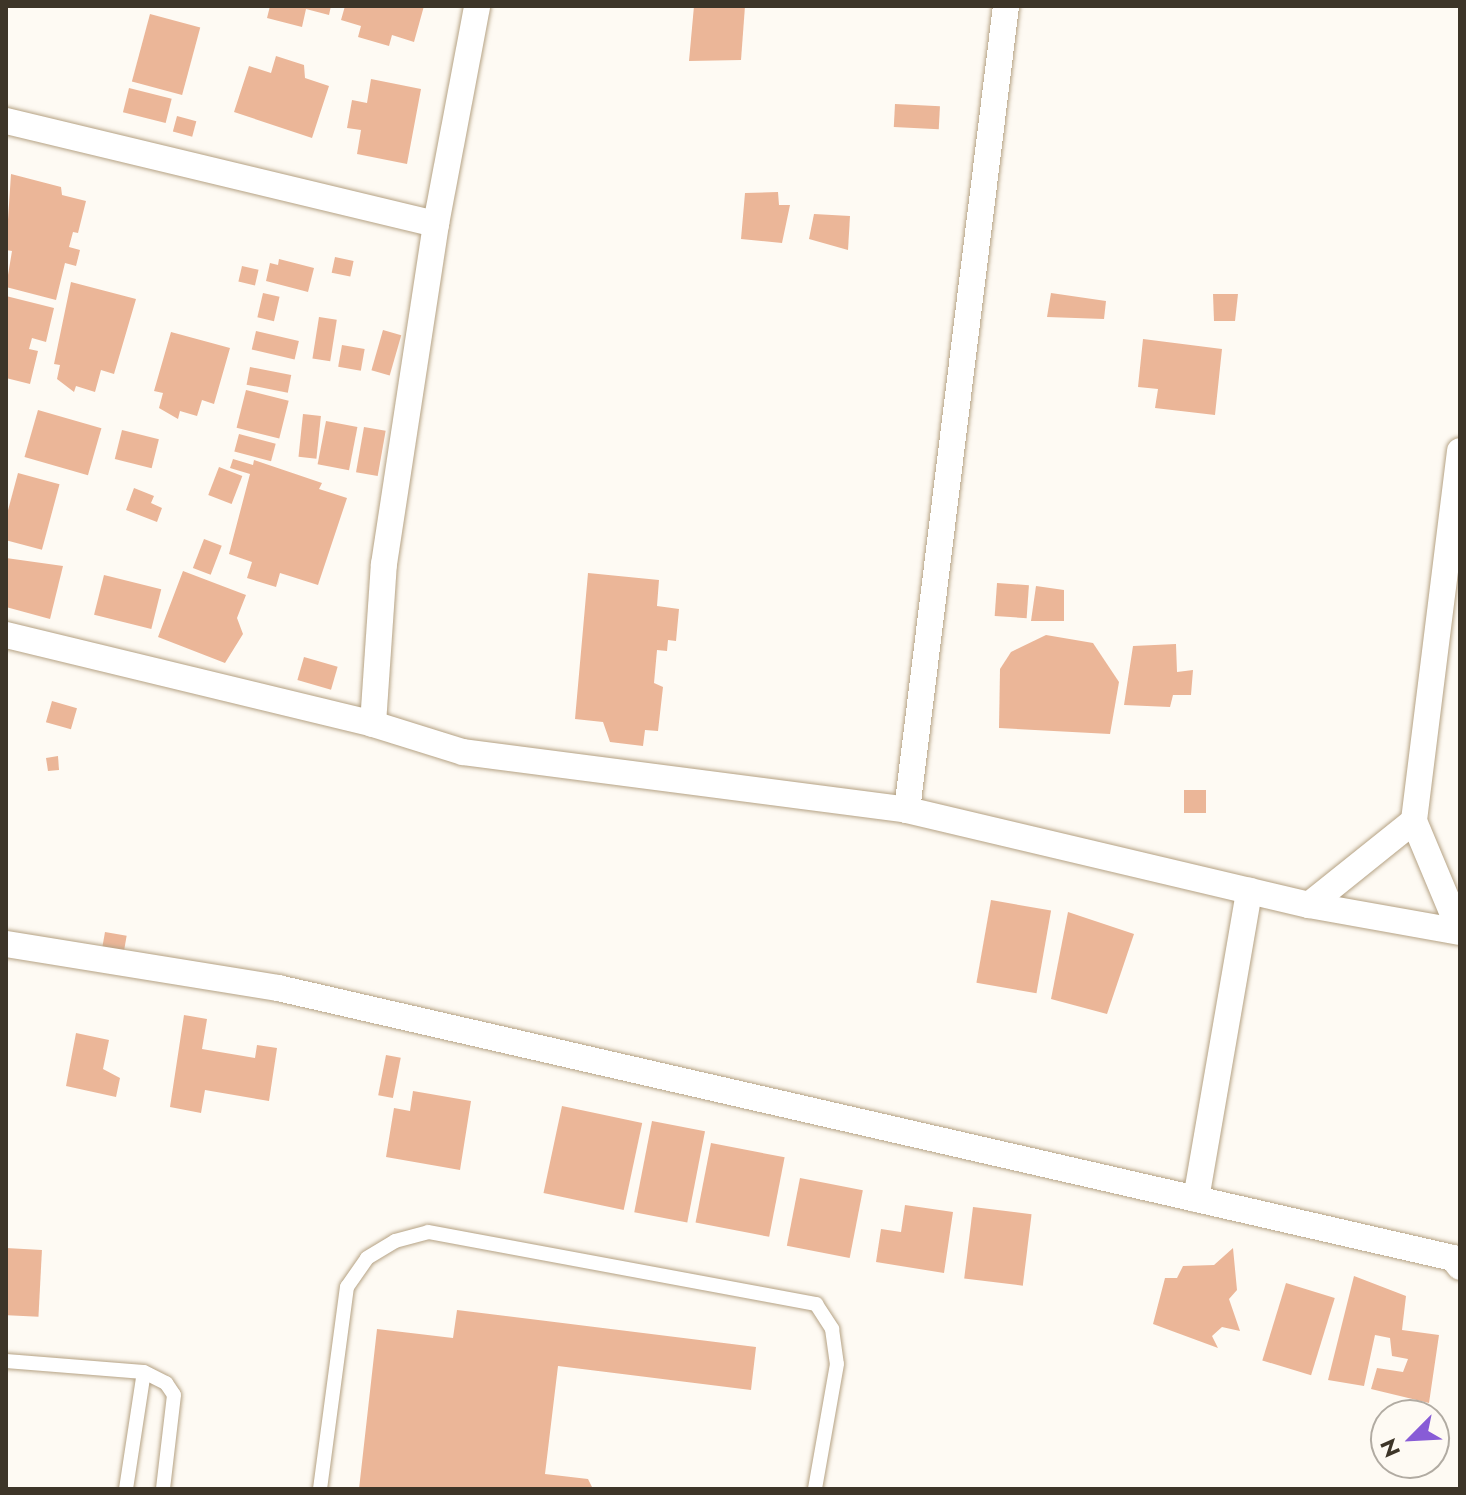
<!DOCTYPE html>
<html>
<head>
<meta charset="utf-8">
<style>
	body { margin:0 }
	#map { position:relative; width:1466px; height:1495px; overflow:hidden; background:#fefaf3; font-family:Jost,sans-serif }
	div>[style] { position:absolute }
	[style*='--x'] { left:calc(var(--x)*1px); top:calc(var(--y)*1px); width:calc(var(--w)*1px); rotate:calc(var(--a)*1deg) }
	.building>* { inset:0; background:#ebb698; transform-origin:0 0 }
	.roads { filter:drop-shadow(0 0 2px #b5a284) drop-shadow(0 0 2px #b5a284) }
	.lane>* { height:14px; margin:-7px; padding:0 7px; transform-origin:7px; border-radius:7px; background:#fff }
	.street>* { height:26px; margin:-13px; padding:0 13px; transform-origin:13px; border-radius:13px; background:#fff }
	span { translate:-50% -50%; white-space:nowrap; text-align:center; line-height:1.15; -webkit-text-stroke:7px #fefaf3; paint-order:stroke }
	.frame { position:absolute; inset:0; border:8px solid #3d3528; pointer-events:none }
	.north { position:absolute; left:1370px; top:1399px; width:80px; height:80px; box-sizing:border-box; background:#fefaf3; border:2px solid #b1aba2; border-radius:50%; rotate:246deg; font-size:22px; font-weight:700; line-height:32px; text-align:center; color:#3d3528 }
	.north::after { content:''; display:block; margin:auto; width:28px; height:36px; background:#885cd6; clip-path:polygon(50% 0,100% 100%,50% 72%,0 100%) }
</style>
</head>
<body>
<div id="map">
	<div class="building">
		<i style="clip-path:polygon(270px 6px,331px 6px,329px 15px,306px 9px,302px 27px,267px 18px)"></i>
		<i style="clip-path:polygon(345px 6px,424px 6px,414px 42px,392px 35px,389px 46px,358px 37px,361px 26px,341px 20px)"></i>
		<i style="clip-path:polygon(694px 6px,745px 6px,741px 60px,689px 61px)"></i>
		<i style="left:150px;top:14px;width:52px;height:70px;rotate:15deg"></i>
		<i style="clip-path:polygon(276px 56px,304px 65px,305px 78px,329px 86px,312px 138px,234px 112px,249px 66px,271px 73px)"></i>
		<i style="clip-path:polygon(371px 79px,421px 89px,407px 164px,357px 154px,361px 130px,347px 128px,352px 100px,367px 103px)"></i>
		<i style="left:129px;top:88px;width:44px;height:25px;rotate:14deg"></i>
		<i style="left:895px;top:104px;width:45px;height:23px;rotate:3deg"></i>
		<i style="left:177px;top:116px;width:20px;height:16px;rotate:15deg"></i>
		<i style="clip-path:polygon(11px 174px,61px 187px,62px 195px,86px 201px,78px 233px,73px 232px,69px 247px,80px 250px,76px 266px,65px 263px,56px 300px,6px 287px,12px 251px,6px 250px)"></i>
		<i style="clip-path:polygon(778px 192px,779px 205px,790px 205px,782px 243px,741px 239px,745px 193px)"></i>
		<i style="clip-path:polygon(814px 214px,850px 216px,848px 250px,809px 239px)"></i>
		<i style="left:335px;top:257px;width:19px;height:16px;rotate:12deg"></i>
		<i style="clip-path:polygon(279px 259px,314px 268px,308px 292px,266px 281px,270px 263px,278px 265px)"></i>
		<i style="left:242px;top:266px;width:17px;height:16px;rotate:13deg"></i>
		<i style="clip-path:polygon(71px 282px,136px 299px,114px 374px,101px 370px,95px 392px,76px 386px,74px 392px,57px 379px,60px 365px,54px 364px)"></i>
		<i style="left:263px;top:293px;width:17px;height:25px;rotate:13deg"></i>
		<i style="clip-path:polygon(1051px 293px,1106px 301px,1104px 319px,1047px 317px)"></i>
		<i style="clip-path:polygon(1213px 294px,1238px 294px,1235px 321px,1214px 321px)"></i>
		<i style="clip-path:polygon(6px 296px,54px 308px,46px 342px,32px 338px,29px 349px,38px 351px,30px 384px,6px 378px)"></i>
		<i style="left:319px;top:317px;width:18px;height:42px;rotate:9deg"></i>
		<i style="left:383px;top:330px;width:19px;height:42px;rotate:16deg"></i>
		<i style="left:256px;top:331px;width:44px;height:19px;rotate:13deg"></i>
		<i style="clip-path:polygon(171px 332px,230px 348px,214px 404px,202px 400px,197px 416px,180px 411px,178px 419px,159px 408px,163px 393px,154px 391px)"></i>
		<i style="clip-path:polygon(1143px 339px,1222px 349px,1215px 415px,1155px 408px,1158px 389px,1138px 387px)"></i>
		<i style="left:342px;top:345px;width:23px;height:22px;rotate:10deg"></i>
		<i style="left:250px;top:367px;width:42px;height:18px;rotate:11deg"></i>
		<i style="left:246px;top:390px;width:44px;height:39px;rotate:14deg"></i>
		<i style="left:38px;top:410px;width:66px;height:49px;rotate:16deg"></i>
		<i style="left:303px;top:414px;width:18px;height:43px;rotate:6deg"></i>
		<i style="left:326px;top:421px;width:32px;height:44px;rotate:11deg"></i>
		<i style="left:364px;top:427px;width:22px;height:46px;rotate:10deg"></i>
		<i style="left:122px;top:430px;width:38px;height:30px;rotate:14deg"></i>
		<i style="left:239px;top:434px;width:38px;height:18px;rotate:15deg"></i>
		<i style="clip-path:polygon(233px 459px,253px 465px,254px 460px,322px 483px,319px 489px,347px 498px,318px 585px,280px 573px,276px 587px,247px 578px,252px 562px,229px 554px,250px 474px,230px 468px)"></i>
		<i style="left:219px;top:467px;width:25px;height:30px;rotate:21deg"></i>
		<i style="left:18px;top:473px;width:43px;height:68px;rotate:15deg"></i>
		<i style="clip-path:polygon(134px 488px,154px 496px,151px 503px,162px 508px,157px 522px,126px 510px)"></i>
		<i style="left:204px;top:539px;width:19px;height:31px;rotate:21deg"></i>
		<i style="clip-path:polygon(6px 558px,63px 566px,50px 619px,6px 607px)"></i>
		<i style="clip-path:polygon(183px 571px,246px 595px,237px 618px,243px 634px,225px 663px,158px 637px)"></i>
		<i style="clip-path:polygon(588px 573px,659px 580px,657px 606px,679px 609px,676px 641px,668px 640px,667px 651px,657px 650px,654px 683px,663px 687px,658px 731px,645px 730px,643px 746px,610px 742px,603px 722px,575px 719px)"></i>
		<i style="left:104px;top:575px;width:59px;height:41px;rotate:14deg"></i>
		<i style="left:997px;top:583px;width:32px;height:33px;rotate:4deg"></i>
		<i style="clip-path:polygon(1036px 586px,1064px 590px,1064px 621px,1031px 621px)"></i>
		<i style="clip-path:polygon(1046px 635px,1093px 643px,1119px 682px,1110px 734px,999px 728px,1000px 669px,1011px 652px)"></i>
		<i style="clip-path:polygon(1176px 644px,1177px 672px,1193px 670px,1191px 695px,1173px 695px,1170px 707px,1124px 705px,1133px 646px)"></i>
		<i style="left:304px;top:657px;width:35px;height:24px;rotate:16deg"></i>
		<i style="left:52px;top:701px;width:26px;height:22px;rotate:16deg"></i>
		<i style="clip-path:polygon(58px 756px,59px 770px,48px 771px,46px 758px)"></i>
		<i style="left:1184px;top:790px;width:22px;height:23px"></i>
		<i style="left:991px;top:900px;width:61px;height:84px;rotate:10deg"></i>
		<i style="clip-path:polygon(1068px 912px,1134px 934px,1107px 1014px,1051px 999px)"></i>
		<i style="left:105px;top:932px;width:22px;height:17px;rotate:10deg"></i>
		<i style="clip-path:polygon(184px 1015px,207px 1019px,202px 1049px,255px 1058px,257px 1045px,277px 1048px,269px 1101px,205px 1090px,201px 1113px,170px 1107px)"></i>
		<i style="clip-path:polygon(76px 1033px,109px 1040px,103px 1069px,120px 1078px,116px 1097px,66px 1086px)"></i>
		<i style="left:386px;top:1055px;width:15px;height:41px;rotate:11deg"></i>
		<i style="clip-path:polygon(413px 1091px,471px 1101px,460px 1170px,386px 1157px,394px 1108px,410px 1111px)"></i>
		<i style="left:562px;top:1106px;width:82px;height:89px;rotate:12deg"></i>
		<i style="left:652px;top:1121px;width:54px;height:93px;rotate:11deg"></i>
		<i style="left:711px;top:1143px;width:75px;height:81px;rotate:11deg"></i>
		<i style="left:800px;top:1178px;width:64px;height:69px;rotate:11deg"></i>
		<i style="clip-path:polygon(905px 1205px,953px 1212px,944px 1273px,876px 1262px,881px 1229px,901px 1232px)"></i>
		<i style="left:973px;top:1207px;width:59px;height:72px;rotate:7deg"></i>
		<i style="left:6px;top:1248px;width:36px;height:67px;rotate:3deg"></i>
		<i style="clip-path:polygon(1233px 1248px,1237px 1290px,1229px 1299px,1240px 1331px,1222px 1327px,1212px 1336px,1218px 1348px,1153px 1324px,1165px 1278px,1177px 1278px,1183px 1266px,1214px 1265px)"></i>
		<i style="clip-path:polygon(1354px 1276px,1406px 1296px,1402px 1330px,1439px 1335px,1429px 1403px,1371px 1389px,1377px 1368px,1403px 1372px,1408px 1359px,1392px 1356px,1390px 1338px,1375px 1335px,1364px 1386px,1328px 1380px)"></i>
		<i style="left:1286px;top:1283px;width:51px;height:81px;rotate:17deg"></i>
		<i style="clip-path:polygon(457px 1310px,756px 1347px,751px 1390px,558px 1366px,545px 1474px,588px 1479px,593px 1489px,359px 1489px,377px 1329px,453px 1338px)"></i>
	</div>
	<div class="roads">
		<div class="lane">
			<i style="--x:6;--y:1361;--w:138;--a:4.6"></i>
			<i style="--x:144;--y:1372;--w:25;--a:27"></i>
			<i style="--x:166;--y:1383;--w:14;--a:56"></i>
			<i style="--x:174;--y:1395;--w:95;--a:96.7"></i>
			<i style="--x:126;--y:1489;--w:118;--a:-81.3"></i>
			<i style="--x:320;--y:1489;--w:204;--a:-82.4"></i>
			<i style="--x:347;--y:1287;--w:35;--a:-55"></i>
			<i style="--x:367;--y:1258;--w:33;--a:-31"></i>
			<i style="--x:395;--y:1241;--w:34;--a:-15"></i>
			<i style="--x:428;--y:1232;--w:395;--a:10.5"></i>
			<i style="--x:816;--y:1304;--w:30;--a:57"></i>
			<i style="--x:832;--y:1329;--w:35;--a:82"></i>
			<i style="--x:837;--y:1364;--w:127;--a:100"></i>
		</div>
		<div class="street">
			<i style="--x:6;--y:121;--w:442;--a:13.5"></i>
			<i style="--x:1460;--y:451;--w:373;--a:97.1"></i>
			<i style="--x:1414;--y:821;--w:119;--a:67.3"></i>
			<i style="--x:6;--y:635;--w:378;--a:13.6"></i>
			<i style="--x:373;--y:724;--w:94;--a:17.3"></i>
			<i style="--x:463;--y:752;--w:448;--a:7.4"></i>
			<i style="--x:907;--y:810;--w:413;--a:13.3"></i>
			<i style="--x:1309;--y:905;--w:153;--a:10.1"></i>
			<i style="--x:373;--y:724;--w:160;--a:-86.1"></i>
			<i style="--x:384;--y:564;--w:344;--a:-81.3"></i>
			<i style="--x:436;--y:224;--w:222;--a:-79.3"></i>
			<i style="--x:907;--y:810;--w:810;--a:-82.98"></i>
			<i style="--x:1309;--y:905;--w:134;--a:-38.7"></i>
			<i style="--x:6;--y:944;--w:276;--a:9.2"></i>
			<i style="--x:278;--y:988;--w:1206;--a:12.94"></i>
			<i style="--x:1453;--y:1258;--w:11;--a:52"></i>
			<i style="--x:1196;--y:1199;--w:313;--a:-80.2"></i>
		</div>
	</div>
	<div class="frame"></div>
	<div class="north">N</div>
</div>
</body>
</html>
